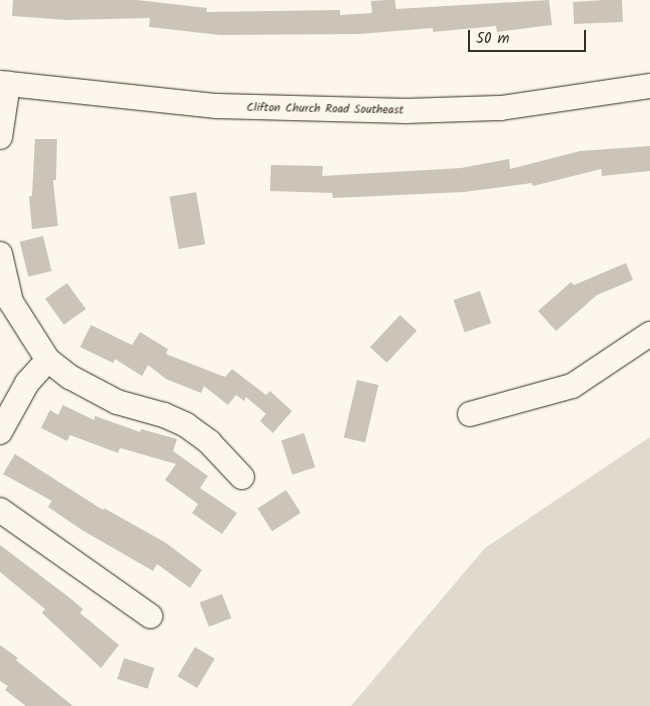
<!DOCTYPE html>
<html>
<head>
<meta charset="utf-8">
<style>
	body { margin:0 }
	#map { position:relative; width:650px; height:706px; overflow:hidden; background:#fbf7ec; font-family:Kalam,sans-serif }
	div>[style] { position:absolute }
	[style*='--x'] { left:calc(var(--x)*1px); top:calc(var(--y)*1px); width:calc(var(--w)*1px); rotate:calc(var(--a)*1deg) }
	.green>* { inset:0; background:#dfd9ce }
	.building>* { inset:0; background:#ccc4b9; transform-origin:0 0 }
	.roads { filter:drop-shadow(0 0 1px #3b2a1e) drop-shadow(0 0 1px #3b2a1e) }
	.minor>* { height:24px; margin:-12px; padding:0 12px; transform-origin:12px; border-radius:12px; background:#fbf7ec }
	span { translate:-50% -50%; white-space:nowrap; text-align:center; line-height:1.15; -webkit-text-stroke:4px #fbf7ec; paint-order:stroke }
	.street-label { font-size:12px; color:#3b2a1e }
	.scale { position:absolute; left:468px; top:30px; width:118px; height:22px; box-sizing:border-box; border:2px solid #3b2a1e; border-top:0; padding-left:6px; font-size:15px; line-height:18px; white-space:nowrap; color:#3b2a1e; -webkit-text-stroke:4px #fbf7ec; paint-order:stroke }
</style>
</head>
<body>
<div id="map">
	<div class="green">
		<i style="clip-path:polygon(650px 437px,650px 706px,351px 706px,485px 548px)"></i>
	</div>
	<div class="building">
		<i style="clip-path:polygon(13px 0,137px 0,207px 8px,206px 12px,340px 10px,340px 15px,372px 13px,371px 1px,387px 0,395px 0,396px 9px,549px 0,552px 25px,497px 32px,496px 26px,433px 32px,433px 28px,359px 34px,220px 35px,149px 27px,150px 18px,67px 20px,12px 16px)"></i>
		<i style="clip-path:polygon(604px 0,622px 0,623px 22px,574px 24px,573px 2px)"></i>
		<i style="clip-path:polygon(35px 139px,57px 139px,56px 180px,53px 180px,58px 226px,32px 229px,29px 196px,32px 196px)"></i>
		<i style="clip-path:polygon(650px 146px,650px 171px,602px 176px,601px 169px,533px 186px,532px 183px,464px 192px,333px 198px,332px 193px,270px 191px,271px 165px,323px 166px,322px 176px,461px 168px,509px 159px,510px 169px,580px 151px)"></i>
		<i style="left:196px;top:192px;width:53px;height:27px;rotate:80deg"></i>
		<i style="left:43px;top:236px;width:36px;height:24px;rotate:76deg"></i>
		<i style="clip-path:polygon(626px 263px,633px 280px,597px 295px,556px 331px,538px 311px,571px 282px,574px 285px)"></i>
		<i style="left:67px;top:283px;width:32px;height:27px;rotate:54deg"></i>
		<i style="left:480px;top:291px;width:34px;height:28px;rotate:71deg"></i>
		<i style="left:400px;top:315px;width:23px;height:44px;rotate:43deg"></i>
		<i style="clip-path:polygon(91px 325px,132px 345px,140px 332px,168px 349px,166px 354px,225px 377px,232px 369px,266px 395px,270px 391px,292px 411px,273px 433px,260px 421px,266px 414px,246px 397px,244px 401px,236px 395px,228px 405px,204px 386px,201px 393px,166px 379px,148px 365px,142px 376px,115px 359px,113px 363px,80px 347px)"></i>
		<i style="left:357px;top:380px;width:22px;height:59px;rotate:13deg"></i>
		<i style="clip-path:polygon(63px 405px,94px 420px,95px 416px,140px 432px,141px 429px,177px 439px,173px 451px,208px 476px,200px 488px,237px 513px,222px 534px,192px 513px,198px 504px,165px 480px,176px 464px,120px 448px,118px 453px,70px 435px,67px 441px,41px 428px,50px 410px,58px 415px)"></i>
		<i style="left:304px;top:433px;width:36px;height:24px;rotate:72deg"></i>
		<i style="clip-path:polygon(15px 454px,103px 510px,104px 508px,166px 543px,202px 570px,190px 588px,157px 564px,153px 571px,82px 530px,48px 507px,52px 501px,3px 474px)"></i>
		<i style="left:286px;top:490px;width:27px;height:34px;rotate:57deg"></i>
		<i style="clip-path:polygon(0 545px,70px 598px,83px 609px,80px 613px,119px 645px,101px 668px,42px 613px,45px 609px,0 572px)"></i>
		<i style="left:222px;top:594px;width:26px;height:24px;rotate:69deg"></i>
		<i style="clip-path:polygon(0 645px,18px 658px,16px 660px,73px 706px,26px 706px,5px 690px,8px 686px,0 681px)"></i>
		<i style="left:195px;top:647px;width:23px;height:34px;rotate:31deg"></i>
		<i style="left:124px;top:658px;width:32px;height:22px;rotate:18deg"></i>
	</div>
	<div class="roads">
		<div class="minor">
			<i style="--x:0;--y:83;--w:218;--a:6.1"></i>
			<i style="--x:217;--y:106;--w:189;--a:1.5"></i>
			<i style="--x:406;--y:111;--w:95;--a:-1.8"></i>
			<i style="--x:501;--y:108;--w:151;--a:-8.4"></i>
			<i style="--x:0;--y:137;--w:54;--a:-81.4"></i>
			<i style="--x:0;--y:254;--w:49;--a:77.1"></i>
			<i style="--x:11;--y:302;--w:69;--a:57.5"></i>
			<i style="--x:48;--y:360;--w:28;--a:38"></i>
			<i style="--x:70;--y:377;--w:53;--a:28"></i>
			<i style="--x:117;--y:402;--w:49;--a:15.5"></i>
			<i style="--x:164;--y:415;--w:24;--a:24"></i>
			<i style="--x:186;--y:425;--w:29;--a:36"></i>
			<i style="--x:209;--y:442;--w:48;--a:46.7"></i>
			<i style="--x:470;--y:414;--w:106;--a:-15.4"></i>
			<i style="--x:572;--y:386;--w:94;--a:-33.7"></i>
			<i style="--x:0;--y:432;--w:56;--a:-61.1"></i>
			<i style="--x:27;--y:383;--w:31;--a:-48"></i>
			<i style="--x:0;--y:510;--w:184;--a:35.2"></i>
		</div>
	</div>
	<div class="street-label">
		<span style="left:325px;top:109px;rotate:1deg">Clifton Church Road Southeast</span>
	</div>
	<div class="scale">50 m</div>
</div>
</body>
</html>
